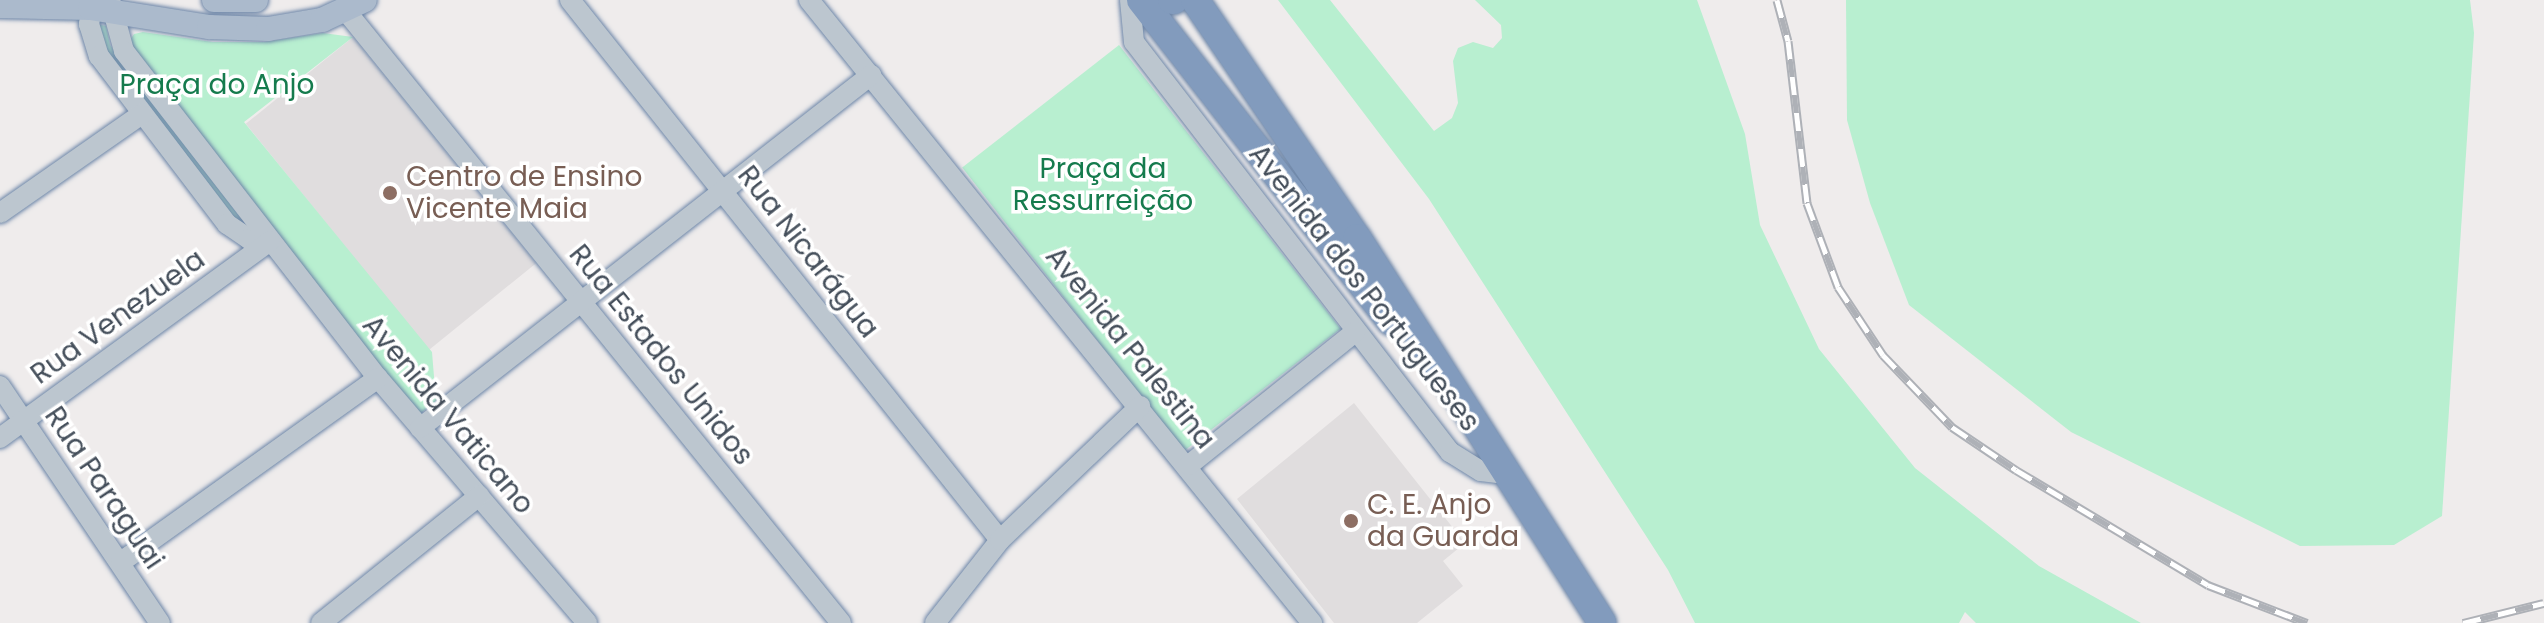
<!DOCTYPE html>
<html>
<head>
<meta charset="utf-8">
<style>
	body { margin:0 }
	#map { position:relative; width:2544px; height:623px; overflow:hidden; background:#efecec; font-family:Poppins,sans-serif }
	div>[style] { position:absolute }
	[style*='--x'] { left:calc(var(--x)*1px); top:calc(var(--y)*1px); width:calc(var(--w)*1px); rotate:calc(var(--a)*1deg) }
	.education>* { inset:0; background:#e0ddde; transform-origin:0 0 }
	.green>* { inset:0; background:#b8efd0; transform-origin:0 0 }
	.roads { filter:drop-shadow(0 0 2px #6d86a8) drop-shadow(0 0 2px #6d86a8) }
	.minor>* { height:20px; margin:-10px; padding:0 10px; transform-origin:10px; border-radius:10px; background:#bcc6cf }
	.major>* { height:24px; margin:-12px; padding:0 12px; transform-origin:12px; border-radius:12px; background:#abbacc }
	.highway>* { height:28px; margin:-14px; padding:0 14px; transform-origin:14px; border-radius:14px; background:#829bbd }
	.rail>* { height:9px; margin-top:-4.5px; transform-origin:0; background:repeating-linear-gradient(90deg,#fff 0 18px,#aeb1b7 0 36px); box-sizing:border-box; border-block:2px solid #aeb1b7 }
	.dots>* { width:22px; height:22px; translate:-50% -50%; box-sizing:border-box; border:4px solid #fff; border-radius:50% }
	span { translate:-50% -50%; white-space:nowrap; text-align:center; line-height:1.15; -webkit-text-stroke:7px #fff; paint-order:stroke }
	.park-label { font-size:28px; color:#157b4d }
	.education-label { font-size:28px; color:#785e54 }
	.left { translate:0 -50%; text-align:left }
	.street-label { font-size:28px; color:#444e5a }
</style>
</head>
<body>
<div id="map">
	<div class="education">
		<i style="left:353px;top:37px;width:291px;height:138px;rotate:51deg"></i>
		<i style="clip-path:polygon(1354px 403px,1465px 543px,1443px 561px,1463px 586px,1417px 623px,1334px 623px,1237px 499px)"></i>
	</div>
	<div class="green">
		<i style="clip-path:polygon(1278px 0,1330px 0,1434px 131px,1452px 118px,1458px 103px,1453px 61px,1458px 48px,1473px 42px,1493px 48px,1502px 38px,1501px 25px,1475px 0,1697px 0,1745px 134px,1760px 225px,1819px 349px,1915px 468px,2039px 566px,2141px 623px,1976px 623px,1965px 612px,1959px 623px,1695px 623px,1668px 570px,1429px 199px)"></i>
		<i style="clip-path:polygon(1846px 0,2470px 0,2474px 33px,2442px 516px,2394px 545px,2300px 546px,2071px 432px,1909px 305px,1870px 203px,1847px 120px)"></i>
		<i style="clip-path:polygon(95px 24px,106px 26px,110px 45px,244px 222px,237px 224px,96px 42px)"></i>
		<i style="clip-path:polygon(143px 32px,213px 42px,264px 42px,323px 33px,353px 37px,244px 122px,432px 352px,436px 401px,421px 413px,403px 400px,128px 43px,134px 34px)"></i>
		<i style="left:1119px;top:45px;width:360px;height:199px;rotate:52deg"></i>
	</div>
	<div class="roads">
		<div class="minor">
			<i style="--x:94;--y:0;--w:25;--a:102"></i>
			<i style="--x:89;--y:24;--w:34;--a:73"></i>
			<i style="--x:99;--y:56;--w:211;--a:52.7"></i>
			<i style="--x:227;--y:224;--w:27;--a:34"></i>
			<i style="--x:249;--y:239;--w:21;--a:5"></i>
			<i style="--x:110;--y:0;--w:53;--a:74.6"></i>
			<i style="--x:124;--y:51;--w:414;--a:52.2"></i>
			<i style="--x:378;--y:378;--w:322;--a:49.5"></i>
			<i style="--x:570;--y:0;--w:690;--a:51.47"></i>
			<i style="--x:809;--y:0;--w:801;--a:51.08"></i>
			<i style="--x:1130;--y:0;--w:42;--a:84.6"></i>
			<i style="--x:1134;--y:42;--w:518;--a:52.38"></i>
			<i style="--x:1450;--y:452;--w:36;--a:32"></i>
			<i style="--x:1481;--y:471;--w:25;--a:7"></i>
			<i style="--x:346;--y:11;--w:787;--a:51.03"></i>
			<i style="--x:0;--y:213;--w:173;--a:-34.9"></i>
			<i style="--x:0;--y:386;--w:286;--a:56"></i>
			<i style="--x:420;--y:428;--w:573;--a:-38.05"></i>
			<i style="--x:0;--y:438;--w:334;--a:-36.1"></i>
			<i style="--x:1189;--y:465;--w:213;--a:-38.7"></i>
			<i style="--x:121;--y:562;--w:316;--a:-35.6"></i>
			<i style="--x:321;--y:623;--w:203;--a:-38.8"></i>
			<i style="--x:935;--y:623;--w:105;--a:-51.9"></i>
			<i style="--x:1000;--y:540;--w:194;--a:-43.7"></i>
		</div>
		<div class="major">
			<i style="--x:214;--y:0;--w:42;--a:0"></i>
			<i style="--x:0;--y:6;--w:90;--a:1.3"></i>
			<i style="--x:90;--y:8;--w:121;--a:9.1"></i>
			<i style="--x:209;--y:27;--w:59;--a:1.9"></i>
			<i style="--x:268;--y:29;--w:55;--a:-9.5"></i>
			<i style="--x:322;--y:20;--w:47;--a:-24.9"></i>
		</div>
		<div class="highway">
			<i style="--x:1141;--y:0;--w:407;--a:52.1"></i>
			<i style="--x:1172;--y:0;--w:2;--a:0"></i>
			<i style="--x:1195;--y:0;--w:288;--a:55.8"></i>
			<i style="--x:1357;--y:238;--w:456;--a:57.5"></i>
		</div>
	</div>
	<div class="rail">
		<i style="--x:1777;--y:0;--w:42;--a:75"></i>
		<i style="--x:1788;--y:41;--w:163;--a:83.3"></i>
		<i style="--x:1807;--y:203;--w:90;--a:69.7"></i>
		<i style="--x:1838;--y:287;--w:82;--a:56.5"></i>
		<i style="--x:1883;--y:355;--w:100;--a:46.2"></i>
		<i style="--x:1952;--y:427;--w:77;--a:33.9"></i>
		<i style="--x:2016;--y:470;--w:224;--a:30.9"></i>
		<i style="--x:2208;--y:585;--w:106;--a:21"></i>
		<i style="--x:2463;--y:623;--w:83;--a:-13.9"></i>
	</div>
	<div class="dots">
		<i style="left:390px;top:193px;background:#8d6e63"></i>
		<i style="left:1351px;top:521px;background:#8d6e63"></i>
	</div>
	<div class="park-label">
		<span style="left:217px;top:85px">Praça do Anjo</span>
		<span style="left:1103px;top:185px">Praça da<br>Ressurreição</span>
	</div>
	<div class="education-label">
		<span class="left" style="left:406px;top:193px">Centro de Ensino<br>Vicente Maia</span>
		<span class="left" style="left:1367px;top:521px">C. E. Anjo<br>da Guarda</span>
	</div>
	<div class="street-label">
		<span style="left:808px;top:252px;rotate:52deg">Rua Nicarágua</span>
		<span style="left:1364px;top:288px;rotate:52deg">Avenida dos Portugueses</span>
		<span style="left:118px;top:317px;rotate:-36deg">Rua Venezuela</span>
		<span style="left:1130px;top:348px;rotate:51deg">Avenida Palestina</span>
		<span style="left:661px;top:355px;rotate:51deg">Rua Estados Unidos</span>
		<span style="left:448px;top:415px;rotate:50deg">Avenida Vaticano</span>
		<span style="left:104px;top:488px;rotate:56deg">Rua Paraguai</span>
	</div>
</div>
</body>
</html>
